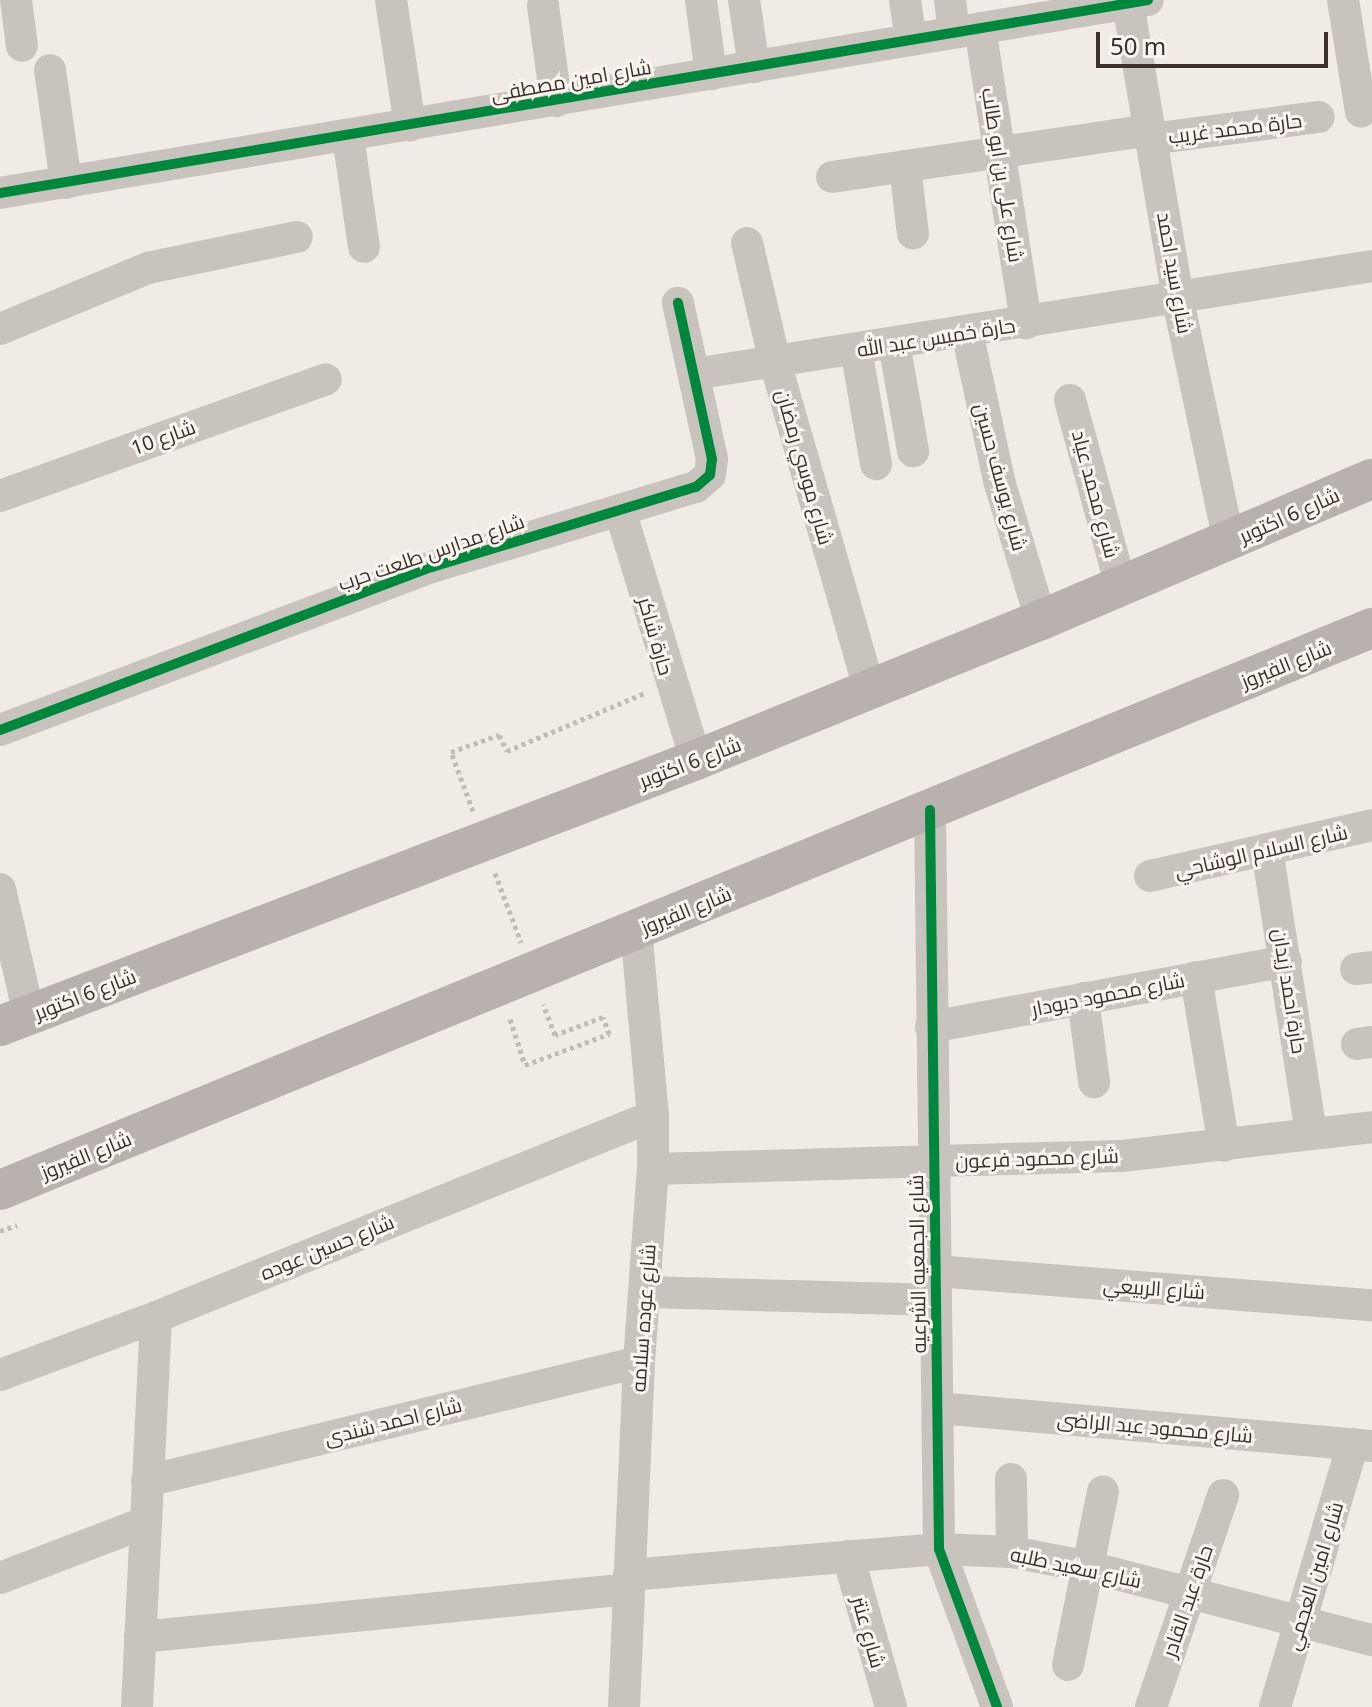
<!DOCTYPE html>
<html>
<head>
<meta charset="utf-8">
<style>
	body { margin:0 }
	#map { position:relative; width:1372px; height:1707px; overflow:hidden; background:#f0ebe5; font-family:"Noto Sans",Cairo,sans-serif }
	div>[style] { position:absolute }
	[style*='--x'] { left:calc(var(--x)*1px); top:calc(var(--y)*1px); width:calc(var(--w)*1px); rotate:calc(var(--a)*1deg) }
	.path>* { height:5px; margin-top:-2.5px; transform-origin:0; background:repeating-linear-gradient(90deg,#c2bbb6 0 4px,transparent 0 8px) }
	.minor>* { height:32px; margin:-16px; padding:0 16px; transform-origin:16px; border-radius:16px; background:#c9c3be }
	.major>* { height:40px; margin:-20px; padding:0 20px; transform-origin:20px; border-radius:20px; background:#b8b1ad }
	.cycleway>* { height:10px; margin:-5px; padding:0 5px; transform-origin:5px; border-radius:5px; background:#00873e }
	span { translate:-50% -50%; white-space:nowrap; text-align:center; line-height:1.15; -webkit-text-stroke:6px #fbf5ee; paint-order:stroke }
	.street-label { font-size:20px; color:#3b302b }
	.scale { position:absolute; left:1096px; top:32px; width:232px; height:36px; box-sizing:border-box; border:4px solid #3b302b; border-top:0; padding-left:10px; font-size:24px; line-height:28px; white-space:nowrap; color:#3b302b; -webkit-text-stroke:6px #fbf5ee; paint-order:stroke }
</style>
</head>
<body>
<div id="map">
	<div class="path">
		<i style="--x:473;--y:811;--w:63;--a:-110.4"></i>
		<i style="--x:451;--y:752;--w:51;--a:-19.5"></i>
		<i style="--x:499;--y:735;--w:18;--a:63"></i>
		<i style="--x:507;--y:751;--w:150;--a:-22.8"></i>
		<i style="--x:495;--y:873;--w:74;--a:69.4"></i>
		<i style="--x:510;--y:1019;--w:48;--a:71.9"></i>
		<i style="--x:525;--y:1065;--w:90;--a:-20.3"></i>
		<i style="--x:609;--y:1034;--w:18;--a:-109"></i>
		<i style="--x:603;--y:1017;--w:51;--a:159.4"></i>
		<i style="--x:555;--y:1035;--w:33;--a:-111"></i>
		<i style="--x:0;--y:1231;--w:18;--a:-19"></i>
	</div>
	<div class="minor">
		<i style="--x:16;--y:0;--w:46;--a:82.6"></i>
		<i style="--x:391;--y:0;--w:127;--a:81.4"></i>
		<i style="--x:701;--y:0;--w:75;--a:82.3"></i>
		<i style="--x:744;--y:0;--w:68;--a:81.5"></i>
		<i style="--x:905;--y:0;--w:40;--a:81.5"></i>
		<i style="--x:950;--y:0;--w:32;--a:83"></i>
		<i style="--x:1343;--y:0;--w:113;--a:80.9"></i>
		<i style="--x:1128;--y:3;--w:301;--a:80.4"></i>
		<i style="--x:1178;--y:300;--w:247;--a:78.1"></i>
		<i style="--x:543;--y:6;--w:96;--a:82.2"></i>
		<i style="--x:980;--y:28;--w:299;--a:81.1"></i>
		<i style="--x:50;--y:70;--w:114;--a:81.9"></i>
		<i style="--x:348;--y:136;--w:112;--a:81.8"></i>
		<i style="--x:1151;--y:139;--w:169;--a:-7.5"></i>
		<i style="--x:905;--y:166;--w:68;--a:83.3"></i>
		<i style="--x:832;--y:177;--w:321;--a:-8.4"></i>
		<i style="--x:0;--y:193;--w:1164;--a:-9.54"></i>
		<i style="--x:747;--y:243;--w:122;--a:76.8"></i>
		<i style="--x:775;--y:362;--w:342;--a:73.9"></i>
		<i style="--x:0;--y:329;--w:160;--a:-22.4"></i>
		<i style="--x:148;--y:268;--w:152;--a:-11.8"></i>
		<i style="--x:967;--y:332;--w:156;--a:77.8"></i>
		<i style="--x:1000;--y:484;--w:142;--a:73.2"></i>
		<i style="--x:894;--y:343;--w:110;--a:80"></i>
		<i style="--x:856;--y:349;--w:117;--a:80.1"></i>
		<i style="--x:694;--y:374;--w:687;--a:-9.05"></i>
		<i style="--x:1070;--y:400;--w:194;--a:74.7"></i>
		<i style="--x:0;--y:496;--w:346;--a:-19.7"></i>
		<i style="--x:620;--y:510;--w:261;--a:73.1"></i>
		<i style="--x:0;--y:730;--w:462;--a:-20.7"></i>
		<i style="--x:432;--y:567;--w:276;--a:-16.9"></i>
		<i style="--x:696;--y:487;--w:18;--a:-41"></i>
		<i style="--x:710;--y:475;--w:16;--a:-83"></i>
		<i style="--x:712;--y:459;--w:160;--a:-102.3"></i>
		<i style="--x:930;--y:810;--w:739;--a:89.3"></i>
		<i style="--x:939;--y:1549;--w:168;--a:69.8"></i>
		<i style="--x:1267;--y:849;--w:288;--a:81.2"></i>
		<i style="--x:1150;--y:876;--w:228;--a:-12.9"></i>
		<i style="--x:0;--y:889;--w:129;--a:77"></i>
		<i style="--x:1356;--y:969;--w:16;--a:-7"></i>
		<i style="--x:1196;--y:977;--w:171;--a:80.6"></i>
		<i style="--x:1083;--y:998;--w:85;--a:82.5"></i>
		<i style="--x:931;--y:1027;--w:361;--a:-10.5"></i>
		<i style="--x:1357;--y:1044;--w:15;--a:-8"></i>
		<i style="--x:653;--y:1169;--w:469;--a:-1.6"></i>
		<i style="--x:1122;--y:1156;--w:252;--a:-6.6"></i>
		<i style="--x:936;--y:1271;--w:437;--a:4.5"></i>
		<i style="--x:646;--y:1292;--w:290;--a:1.6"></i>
		<i style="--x:0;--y:1375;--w:166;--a:-20.4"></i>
		<i style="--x:156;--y:1317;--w:536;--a:-22.02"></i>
		<i style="--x:938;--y:1408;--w:436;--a:5"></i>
		<i style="--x:1011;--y:1479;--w:73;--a:89.2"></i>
		<i style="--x:147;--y:1481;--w:506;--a:-13.6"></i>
		<i style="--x:848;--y:1556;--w:157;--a:74.1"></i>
		<i style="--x:629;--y:1575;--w:311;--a:-4.8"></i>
		<i style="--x:939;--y:1549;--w:73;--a:2.4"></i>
		<i style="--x:1012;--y:1552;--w:78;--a:11"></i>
		<i style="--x:1089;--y:1567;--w:292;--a:14.5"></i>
		<i style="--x:0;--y:1578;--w:154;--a:-20.9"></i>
		<i style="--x:140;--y:1637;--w:491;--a:-5.6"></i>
		<i style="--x:1068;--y:1665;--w:177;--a:-78.6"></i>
		<i style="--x:137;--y:1707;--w:390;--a:-87.2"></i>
		<i style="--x:624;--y:1707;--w:345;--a:-87.5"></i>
		<i style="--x:639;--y:1362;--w:194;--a:-85.9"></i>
		<i style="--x:653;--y:1169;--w:53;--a:-90"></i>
		<i style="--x:653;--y:1116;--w:187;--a:-95.2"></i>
		<i style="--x:1151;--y:1707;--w:224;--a:-71.2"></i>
		<i style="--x:1275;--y:1707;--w:274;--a:-73.5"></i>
	</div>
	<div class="major">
		<i style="--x:0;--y:1026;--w:745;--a:-20.92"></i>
		<i style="--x:696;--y:760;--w:372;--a:-22.1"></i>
		<i style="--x:1041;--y:620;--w:360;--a:-23.1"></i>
		<i style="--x:0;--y:1190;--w:1483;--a:-22.28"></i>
	</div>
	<div class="cycleway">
		<i style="--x:0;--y:193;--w:1164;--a:-9.54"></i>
		<i style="--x:0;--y:730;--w:462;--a:-20.7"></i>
		<i style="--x:432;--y:567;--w:276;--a:-16.9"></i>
		<i style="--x:696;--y:487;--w:18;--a:-41"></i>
		<i style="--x:710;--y:475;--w:16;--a:-83"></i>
		<i style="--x:712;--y:459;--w:160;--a:-102.3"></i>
		<i style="--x:930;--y:810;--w:739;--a:89.3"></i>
		<i style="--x:939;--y:1549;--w:168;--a:69.8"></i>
	</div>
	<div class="street-label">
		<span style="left:571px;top:80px;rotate:-10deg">شارع امين مصطفى</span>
		<span style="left:1235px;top:128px;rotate:-7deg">حارة محمد غريب</span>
		<span style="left:1003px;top:175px;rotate:81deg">شارع على بن ابو طالب</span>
		<span style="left:1175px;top:273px;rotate:80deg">شارع سيد احمد</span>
		<span style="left:936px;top:337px;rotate:-9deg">حارة خميس عبد الله</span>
		<span style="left:163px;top:437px;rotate:-20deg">شارع 10</span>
		<span style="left:805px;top:467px;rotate:74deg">شارع موسي رمضان</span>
		<span style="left:1001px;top:477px;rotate:75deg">شارع يوسف حسين</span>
		<span style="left:1096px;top:494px;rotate:75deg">شارع محمد عياد</span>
		<span style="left:1289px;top:515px;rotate:-24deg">شارع 6 اكتوبر</span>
		<span style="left:431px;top:552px;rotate:-19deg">شارع مدارس طلعت حرب</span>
		<span style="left:656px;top:636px;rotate:74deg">حارة شاكر</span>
		<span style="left:1286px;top:664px;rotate:-22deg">شارع الفيروز</span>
		<span style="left:690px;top:762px;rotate:-21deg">شارع 6 اكتوبر</span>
		<span style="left:1261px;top:851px;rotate:-13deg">شارع السلام الوشاحي</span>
		<span style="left:686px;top:910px;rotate:-22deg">شارع الفيروز</span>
		<span style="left:1290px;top:991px;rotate:81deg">حارة احمد زيدان</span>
		<span style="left:85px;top:994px;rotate:-21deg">شارع 6 اكتوبر</span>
		<span style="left:1108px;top:994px;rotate:-11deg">شارع محمود دبودار</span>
		<span style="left:86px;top:1155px;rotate:-22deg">شارع الفيروز</span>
		<span style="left:1037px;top:1158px;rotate:-2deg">شارع محمود فرعون</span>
		<span style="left:327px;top:1247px;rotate:-22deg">شارع حسين عوده</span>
		<span style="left:917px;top:1264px;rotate:-91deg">شارع الجمعيه الشرعيه</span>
		<span style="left:1154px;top:1288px;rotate:4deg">شارع الربيعي</span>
		<span style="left:643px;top:1318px;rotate:-86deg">شارع عوده سلامه</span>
		<span style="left:393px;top:1421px;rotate:-14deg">شارع احمد شندى</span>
		<span style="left:1155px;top:1427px;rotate:5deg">شارع محمود عبد الراضى</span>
		<span style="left:1076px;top:1567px;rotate:12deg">شارع سعيد طلبه</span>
		<span style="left:1314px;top:1576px;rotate:-73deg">شارع امين العجمي</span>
		<span style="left:1187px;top:1601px;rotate:-71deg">حارة عبد القادر</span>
		<span style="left:869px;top:1632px;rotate:74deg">شارع عنتر</span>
	</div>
	<div class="scale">50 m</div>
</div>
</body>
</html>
